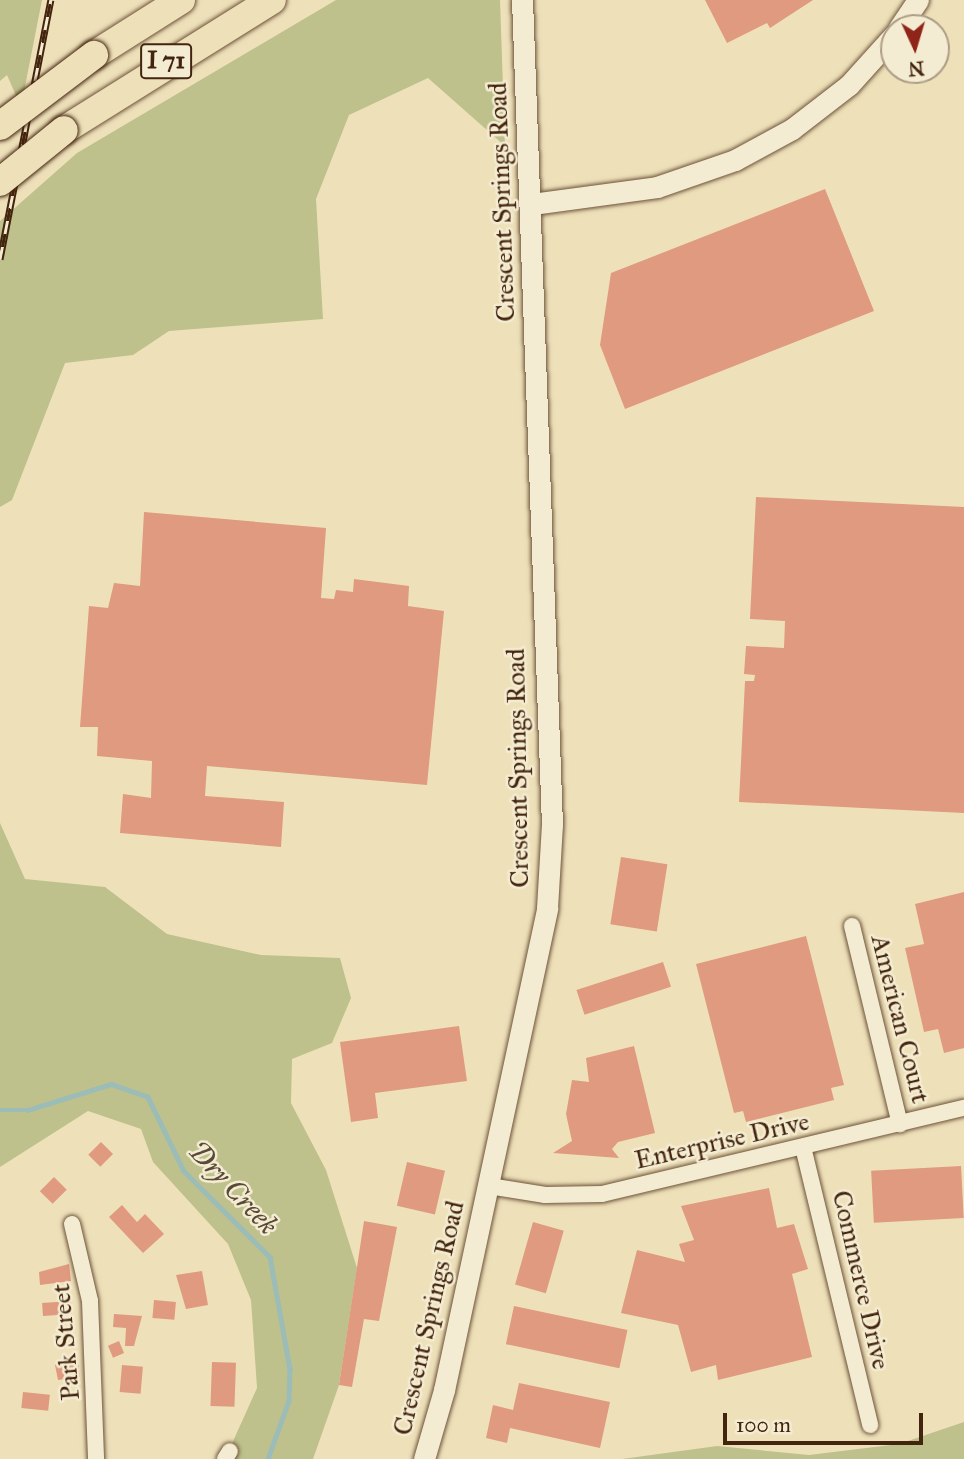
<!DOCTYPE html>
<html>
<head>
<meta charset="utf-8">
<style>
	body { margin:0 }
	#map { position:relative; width:964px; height:1459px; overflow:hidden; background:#eee1ba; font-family:"IM FELL Great Primer",serif }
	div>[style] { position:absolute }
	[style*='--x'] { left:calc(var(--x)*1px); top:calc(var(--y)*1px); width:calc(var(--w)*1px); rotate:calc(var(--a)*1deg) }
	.green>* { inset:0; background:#bec18c }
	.stream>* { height:4.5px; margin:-2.25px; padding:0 2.25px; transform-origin:2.25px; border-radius:2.25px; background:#9bbcb7 }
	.building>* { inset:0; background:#df9a80; transform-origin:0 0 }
	.roads { filter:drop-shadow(0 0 2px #6e5339) drop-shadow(0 0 2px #6e5339) }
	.street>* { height:16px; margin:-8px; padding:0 8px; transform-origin:8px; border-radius:8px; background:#f4ecd2 }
	.secondary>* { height:21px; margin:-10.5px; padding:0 10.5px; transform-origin:10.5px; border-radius:10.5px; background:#f4ecd2 }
	.highway>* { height:28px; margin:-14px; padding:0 14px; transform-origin:14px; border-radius:14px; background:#eee1ba }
	.rail>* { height:7px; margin-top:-3.5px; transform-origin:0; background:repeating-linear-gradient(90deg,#f4ecd2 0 13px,#43240e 0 26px); box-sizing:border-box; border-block:2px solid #43240e }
	.bridges { filter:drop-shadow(0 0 2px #43240e) drop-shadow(0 0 2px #43240e) }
	.highway-bridge>* { height:28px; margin:-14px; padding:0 14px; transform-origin:14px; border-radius:14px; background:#eee1ba }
	span { translate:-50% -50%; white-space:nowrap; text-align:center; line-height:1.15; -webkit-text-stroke:5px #f4ecd2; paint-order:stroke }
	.shield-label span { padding:2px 5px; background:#f4ecd2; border:2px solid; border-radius:5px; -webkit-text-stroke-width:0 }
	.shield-label { font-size:24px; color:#43240e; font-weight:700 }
	.street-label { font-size:26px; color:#43240e }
	.water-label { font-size:28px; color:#594a38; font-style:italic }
	.north { position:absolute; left:880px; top:14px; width:70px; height:70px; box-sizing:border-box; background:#f4ecd2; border:2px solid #ad9c84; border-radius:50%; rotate:176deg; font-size:19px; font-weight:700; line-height:28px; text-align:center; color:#43240e }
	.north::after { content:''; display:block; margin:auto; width:24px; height:32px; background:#8f2418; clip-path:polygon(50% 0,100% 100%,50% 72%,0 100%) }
	.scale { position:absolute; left:723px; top:1413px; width:200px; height:32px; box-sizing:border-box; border:4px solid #43240e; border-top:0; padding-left:9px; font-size:21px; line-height:24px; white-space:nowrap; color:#43240e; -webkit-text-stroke:5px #f4ecd2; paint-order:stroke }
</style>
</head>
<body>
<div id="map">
	<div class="green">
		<i style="clip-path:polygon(0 0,42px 0,21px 107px,7px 75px,0 81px)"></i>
		<i style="clip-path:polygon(336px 0,500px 0,505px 146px,428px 78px,349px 115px,316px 199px,323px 319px,169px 331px,133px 355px,65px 363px,12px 500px,0 507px,0 221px,77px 153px)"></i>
		<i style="clip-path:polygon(0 823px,25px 879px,105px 887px,167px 934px,261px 955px,340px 958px,351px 998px,332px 1043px,292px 1059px,291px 1103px,326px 1170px,357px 1268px,339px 1385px,313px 1459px,225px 1459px,257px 1388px,251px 1300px,228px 1244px,153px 1162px,141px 1129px,88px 1111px,0 1167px)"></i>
		<i style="clip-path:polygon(964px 1422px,964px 1459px,622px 1459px,717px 1446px,809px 1455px,899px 1444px)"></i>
	</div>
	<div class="stream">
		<i style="--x:0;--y:1110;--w:28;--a:0"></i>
		<i style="--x:28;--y:1110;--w:87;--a:-17.4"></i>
		<i style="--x:111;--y:1084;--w:39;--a:19"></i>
		<i style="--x:148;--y:1097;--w:82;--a:64.1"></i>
		<i style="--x:184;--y:1171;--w:122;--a:45"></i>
		<i style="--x:270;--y:1257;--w:114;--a:79.9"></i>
		<i style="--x:290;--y:1369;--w:32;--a:92"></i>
		<i style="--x:289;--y:1401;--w:62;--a:109.9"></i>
	</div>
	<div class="building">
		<i style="clip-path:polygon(705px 0,813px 0,770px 28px,767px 23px,727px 43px)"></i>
		<i style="clip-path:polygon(825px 189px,874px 311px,625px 409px,600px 345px,611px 273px)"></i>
		<i style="clip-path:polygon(756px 497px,964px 507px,964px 813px,739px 802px,745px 681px,754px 681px,755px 675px,744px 674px,746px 646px,784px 648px,785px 621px,750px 619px)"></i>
		<i style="clip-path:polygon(144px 512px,326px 528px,321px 598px,334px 599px,336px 590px,353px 592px,354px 579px,409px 586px,408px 606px,444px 611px,427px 785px,207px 766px,205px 796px,284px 802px,281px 847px,120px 833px,123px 794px,151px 798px,152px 761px,97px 756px,98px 727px,80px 727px,89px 606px,108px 608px,114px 583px,140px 586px)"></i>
		<i style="left:621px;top:857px;width:47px;height:68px;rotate:9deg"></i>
		<i style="clip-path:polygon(964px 892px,964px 1048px,944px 1053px,938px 1029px,924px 1032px,905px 948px,924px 944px,915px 904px)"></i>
		<i style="clip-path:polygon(806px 936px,844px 1085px,831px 1088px,834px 1100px,746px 1122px,743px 1111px,734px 1113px,696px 964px)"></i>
		<i style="left:663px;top:962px;width:26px;height:91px;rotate:72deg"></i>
		<i style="clip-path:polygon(459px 1026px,467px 1081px,375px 1093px,378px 1118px,351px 1122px,340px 1042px)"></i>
		<i style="clip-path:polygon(634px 1046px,655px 1133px,618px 1142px,612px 1149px,619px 1158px,553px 1153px,572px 1141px,566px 1114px,572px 1080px,589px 1082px,586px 1058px)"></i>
		<i style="left:101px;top:1142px;width:17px;height:18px;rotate:45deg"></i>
		<i style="left:407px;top:1162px;width:39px;height:45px;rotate:13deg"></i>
		<i style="left:961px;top:1166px;width:52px;height:90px;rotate:87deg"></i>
		<i style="left:54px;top:1177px;width:18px;height:20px;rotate:45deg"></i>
		<i style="clip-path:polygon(769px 1188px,777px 1228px,794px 1224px,808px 1269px,792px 1274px,812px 1357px,718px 1380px,716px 1365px,691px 1372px,678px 1325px,621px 1313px,637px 1250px,685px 1262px,679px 1244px,694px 1240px,681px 1206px)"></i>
		<i style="clip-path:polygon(122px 1205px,137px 1222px,145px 1214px,164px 1234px,143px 1253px,109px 1217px)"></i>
		<i style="clip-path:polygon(364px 1221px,397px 1227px,379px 1321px,364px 1319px,352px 1387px,339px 1385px)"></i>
		<i style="left:533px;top:1222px;width:32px;height:65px;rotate:16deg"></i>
		<i style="clip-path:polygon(69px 1264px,71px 1281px,40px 1285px,39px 1272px)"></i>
		<i style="clip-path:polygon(202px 1271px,208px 1305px,186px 1309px,176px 1275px)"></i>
		<i style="left:154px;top:1300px;width:22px;height:18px;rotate:5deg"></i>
		<i style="left:71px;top:1301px;width:13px;height:29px;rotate:86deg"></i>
		<i style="left:514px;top:1306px;width:116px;height:39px;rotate:12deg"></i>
		<i style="clip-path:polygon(114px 1314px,142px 1316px,134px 1346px,125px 1346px,126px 1328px,113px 1327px)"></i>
		<i style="left:119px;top:1341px;width:13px;height:12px;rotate:67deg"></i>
		<i style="clip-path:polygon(77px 1353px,80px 1377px,58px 1380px,55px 1365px)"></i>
		<i style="left:212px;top:1362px;width:24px;height:44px;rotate:2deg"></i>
		<i style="left:122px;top:1365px;width:21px;height:27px;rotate:5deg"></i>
		<i style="clip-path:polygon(519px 1383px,610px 1402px,600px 1448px,510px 1428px,507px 1443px,486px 1438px,493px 1405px,513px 1410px)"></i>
		<i style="left:23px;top:1392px;width:27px;height:16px;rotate:6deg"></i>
	</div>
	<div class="roads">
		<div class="street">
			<i style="--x:852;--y:926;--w:204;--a:76.4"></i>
			<i style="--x:803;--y:1147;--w:286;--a:76.4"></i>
			<i style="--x:489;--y:1186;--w:57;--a:9.1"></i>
			<i style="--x:545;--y:1195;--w:57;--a:-1"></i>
			<i style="--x:602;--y:1194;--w:372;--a:-13.4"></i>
			<i style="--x:72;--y:1224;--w:79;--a:76.8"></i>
			<i style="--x:90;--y:1301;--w:158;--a:87.8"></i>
			<i style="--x:225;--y:1459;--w:9;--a:-58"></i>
		</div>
		<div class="secondary">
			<i style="--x:899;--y:28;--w:34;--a:-56"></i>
			<i style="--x:532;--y:204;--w:126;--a:-7.7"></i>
			<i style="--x:657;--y:187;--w:83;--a:-19.1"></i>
			<i style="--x:735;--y:160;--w:65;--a:-28.5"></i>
			<i style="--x:792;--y:129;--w:72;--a:-37.7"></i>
			<i style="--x:849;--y:85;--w:67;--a:-48"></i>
			<i style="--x:424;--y:1459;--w:72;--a:-73.8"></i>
			<i style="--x:444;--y:1390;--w:493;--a:-77.9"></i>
			<i style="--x:547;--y:908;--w:83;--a:-86.6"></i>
			<i style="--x:552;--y:825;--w:826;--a:-92.08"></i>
		</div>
		<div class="highway">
			<i style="--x:94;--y:55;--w:103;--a:-32.3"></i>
			<i style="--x:64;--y:130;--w:245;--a:-32"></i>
		</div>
	</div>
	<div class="rail">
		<i style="--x:0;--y:259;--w:264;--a:-78.9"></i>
	</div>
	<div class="bridges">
		<div class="highway-bridge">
			<i style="--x:0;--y:126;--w:118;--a:-37.1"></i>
			<i style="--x:0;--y:182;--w:82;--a:-39.1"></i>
		</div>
	</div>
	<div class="shield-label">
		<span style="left:166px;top:61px">I 71</span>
	</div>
	<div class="street-label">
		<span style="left:502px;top:202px;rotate:-92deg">Crescent Springs Road</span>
		<span style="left:518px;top:768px;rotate:-91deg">Crescent Springs Road</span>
		<span style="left:900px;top:1019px;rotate:76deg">American Court</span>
		<span style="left:722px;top:1141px;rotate:-13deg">Enterprise Drive</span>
		<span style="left:861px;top:1280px;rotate:77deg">Commerce Drive</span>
		<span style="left:429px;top:1318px;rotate:-77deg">Crescent Springs Road</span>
		<span style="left:66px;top:1342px;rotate:-95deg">Park Street</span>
	</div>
	<div class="water-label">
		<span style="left:233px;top:1188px;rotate:47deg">Dry Creek</span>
	</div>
	<div class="north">N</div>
	<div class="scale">100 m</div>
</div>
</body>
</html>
